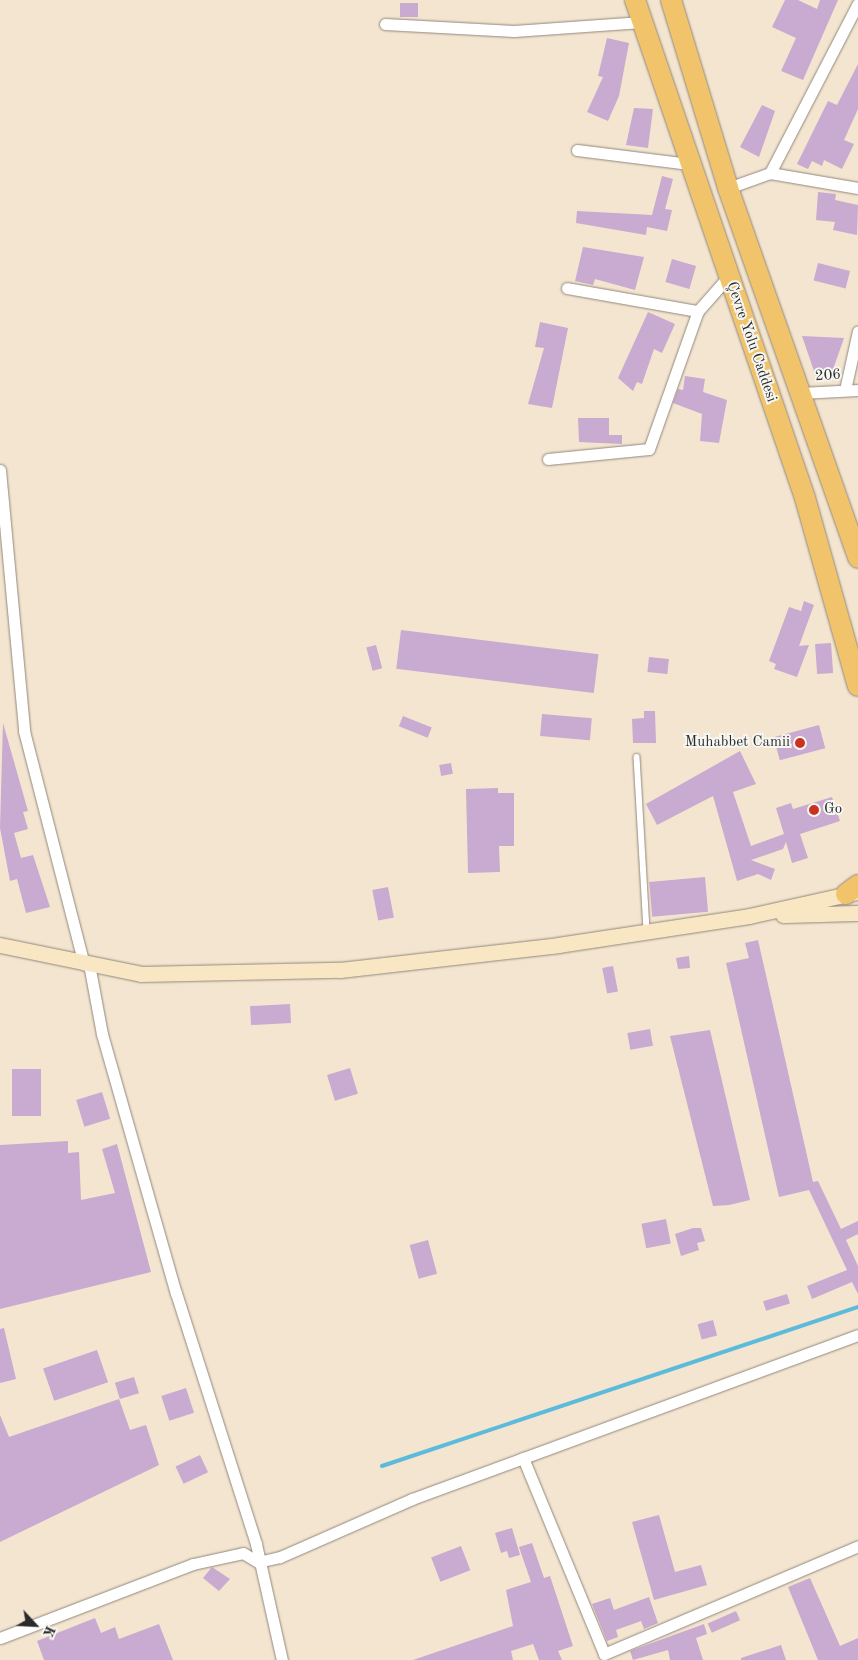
<!DOCTYPE html>
<html>
<head>
<meta charset="utf-8">
<style>
	body { margin:0 }
	#map { position:relative; width:858px; height:1660px; overflow:hidden; background:#f4e5d0; font-family:"Old Standard TT",serif }
	div>[style] { position:absolute }
	[style*='--x'] { left:calc(var(--x)*1px); top:calc(var(--y)*1px); width:calc(var(--w)*1px); rotate:calc(var(--a)*1deg) }
	.stream>* { height:4px; margin:-2px; padding:0 2px; transform-origin:2px; border-radius:2px; background:#5cbbda }
	.building>* { inset:0; background:#c9aad0; transform-origin:0 0 }
	.roads { filter:drop-shadow(0 0 1px #90887e) drop-shadow(0 0 1px #90887e) }
	.lane>* { height:5.5px; margin:-2.75px; padding:0 2.75px; transform-origin:2.75px; border-radius:2.75px; background:#fff }
	.street>* { height:11px; margin:-5.5px; padding:0 5.5px; transform-origin:5.5px; border-radius:5.5px; background:#fff }
	.secondary>* { height:15px; margin:-7.5px; padding:0 7.5px; transform-origin:7.5px; border-radius:7.5px; background:#f9e7c3 }
	.highway>* { height:20px; margin:-10px; padding:0 10px; transform-origin:10px; border-radius:10px; background:#f1c36a }
	.dots>* { width:14px; height:14px; translate:-50% -50%; box-sizing:border-box; border:2px solid #f6f6f2; border-radius:50% }
	span { translate:-50% -50%; white-space:nowrap; text-align:center; line-height:1.15; -webkit-text-stroke:4px #f6f6f2; paint-order:stroke }
	.street-label { font-size:15px; color:#2b2b2b }
	.poi-label { font-size:15px; color:#2b2b2b }
	.right { translate:-100% -50%; text-align:right }
	.left { translate:0 -50%; text-align:left }
	.north { position:absolute; left:10px; top:1600px; width:50px; height:50px; -webkit-text-stroke:4px #f6f6f2; paint-order:stroke; rotate:115deg; font-size:14px; font-weight:700; line-height:20px; text-align:center; color:#2b2b2b }
	.north::after { content:''; display:block; margin:auto; width:18px; height:22px; background:#2b2b2b; clip-path:polygon(50% 0,100% 100%,50% 72%,0 100%) }
</style>
</head>
<body>
<div id="map">
	<div class="stream">
		<i style="--x:382;--y:1466;--w:502;--a:-18.47"></i>
	</div>
	<div class="building">
		<i style="clip-path:polygon(785px 0,798px 0,817px 9px,820px 0,838px 0,803px 80px,781px 71px,796px 38px,772px 27px)"></i>
		<i style="left:400px;top:3px;width:18px;height:14px"></i>
		<i style="clip-path:polygon(607px 38px,629px 43px,619px 96px,608px 121px,587px 112px,603px 77px,598px 76px)"></i>
		<i style="clip-path:polygon(858px 64px,858px 109px,844px 140px,854px 144px,842px 169px,824px 160px,822px 166px,812px 161px,808px 169px,797px 164px,828px 101px,837px 105px)"></i>
		<i style="clip-path:polygon(762px 105px,775px 111px,759px 157px,740px 147px)"></i>
		<i style="clip-path:polygon(634px 108px,653px 109px,648px 148px,626px 145px)"></i>
		<i style="clip-path:polygon(662px 176px,673px 179px,665px 209px,672px 210px,667px 231px,647px 227px,646px 235px,576px 223px,577px 211px,652px 215px)"></i>
		<i style="clip-path:polygon(818px 192px,836px 194px,835px 200px,858px 205px,857px 235px,833px 230px,835px 222px,816px 220px)"></i>
		<i style="clip-path:polygon(583px 247px,644px 257px,635px 290px,595px 279px,593px 285px,575px 281px)"></i>
		<i style="left:672px;top:259px;width:25px;height:24px;rotate:16deg"></i>
		<i style="left:818px;top:263px;width:33px;height:18px;rotate:14deg"></i>
		<i style="clip-path:polygon(648px 312px,675px 324px,662px 353px,654px 349px,642px 384px,637px 382px,633px 391px,618px 378px)"></i>
		<i style="clip-path:polygon(540px 322px,568px 328px,552px 408px,528px 404px,544px 348px,535px 347px)"></i>
		<i style="clip-path:polygon(802px 336px,844px 338px,830px 378px,817px 380px)"></i>
		<i style="clip-path:polygon(685px 376px,705px 379px,703px 392px,727px 400px,719px 443px,700px 441px,702px 414px,673px 403px,678px 389px,683px 390px)"></i>
		<i style="clip-path:polygon(578px 418px,609px 418px,609px 435px,622px 435px,622px 444px,579px 442px)"></i>
		<i style="clip-path:polygon(804px 601px,814px 605px,799px 646px,809px 645px,797px 677px,774px 669px,776px 664px,769px 661px,789px 607px,801px 611px)"></i>
		<i style="left:401px;top:630px;width:199px;height:39px;rotate:7deg"></i>
		<i style="left:831px;top:643px;width:30px;height:16px;rotate:86deg"></i>
		<i style="left:376px;top:645px;width:24px;height:10px;rotate:75deg"></i>
		<i style="left:649px;top:657px;width:20px;height:15px;rotate:6deg"></i>
		<i style="clip-path:polygon(644px 711px,655px 711px,656px 743px,633px 743px,632px 719px,644px 718px)"></i>
		<i style="left:542px;top:714px;width:50px;height:22px;rotate:5deg"></i>
		<i style="left:403px;top:716px;width:31px;height:11px;rotate:22deg"></i>
		<i style="clip-path:polygon(3px 723px,28px 811px,23px 812px,28px 829px,14px 833px,21px 858px,33px 855px,50px 907px,26px 913px,17px 879px,10px 881px,0 828px)"></i>
		<i style="left:819px;top:725px;width:24px;height:47px;rotate:75deg"></i>
		<i style="clip-path:polygon(740px 751px,756px 784px,733px 792px,751px 846px,784px 834px,776px 808px,791px 803px,793px 809px,832px 797px,840px 821px,800px 834px,808px 858px,792px 863px,786px 842px,783px 849px,751px 860px,775px 869px,771px 880px,758px 874px,737px 881px,713px 796px,657px 825px,646px 804px)"></i>
		<i style="left:451px;top:763px;width:11px;height:12px;rotate:80deg"></i>
		<i style="clip-path:polygon(498px 788px,498px 793px,514px 793px,514px 846px,499px 846px,500px 872px,468px 873px,466px 789px)"></i>
		<i style="left:705px;top:877px;width:35px;height:56px;rotate:85deg"></i>
		<i style="left:388px;top:887px;width:31px;height:16px;rotate:79deg"></i>
		<i style="clip-path:polygon(758px 940px,813px 1182px,818px 1181px,841px 1229px,858px 1221px,858px 1234px,846px 1240px,858px 1266px,858px 1294px,852px 1282px,812px 1299px,807px 1286px,847px 1270px,809px 1190px,779px 1197px,726px 963px,749px 958px,745px 943px)"></i>
		<i style="clip-path:polygon(689px 956px,690px 968px,678px 969px,676px 958px)"></i>
		<i style="left:613px;top:966px;width:26px;height:11px;rotate:79deg"></i>
		<i style="left:290px;top:1004px;width:19px;height:40px;rotate:87deg"></i>
		<i style="left:650px;top:1029px;width:17px;height:23px;rotate:80deg"></i>
		<i style="clip-path:polygon(710px 1030px,750px 1200px,729px 1205px,713px 1206px,670px 1036px)"></i>
		<i style="left:350px;top:1068px;width:27px;height:24px;rotate:73deg"></i>
		<i style="left:12px;top:1069px;width:29px;height:47px"></i>
		<i style="left:102px;top:1092px;width:28px;height:27px;rotate:73deg"></i>
		<i style="clip-path:polygon(68px 1141px,68px 1153px,79px 1152px,81px 1200px,115px 1193px,102px 1149px,117px 1144px,151px 1272px,0 1309px,0 1145px)"></i>
		<i style="left:666px;top:1219px;width:25px;height:25px;rotate:79deg"></i>
		<i style="clip-path:polygon(693px 1228px,701px 1228px,705px 1241px,697px 1243px,699px 1250px,681px 1256px,675px 1234px)"></i>
		<i style="left:428px;top:1240px;width:35px;height:19px;rotate:75deg"></i>
		<i style="left:787px;top:1294px;width:10px;height:25px;rotate:73deg"></i>
		<i style="left:713px;top:1320px;width:16px;height:16px;rotate:75deg"></i>
		<i style="clip-path:polygon(4px 1328px,16px 1379px,0 1383px,0 1329px)"></i>
		<i style="left:97px;top:1350px;width:34px;height:57px;rotate:71deg"></i>
		<i style="left:134px;top:1377px;width:17px;height:20px;rotate:73deg"></i>
		<i style="left:186px;top:1388px;width:26px;height:26px;rotate:72deg"></i>
		<i style="clip-path:polygon(119px 1399px,130px 1430px,146px 1425px,159px 1465px,0 1542px,0 1415px,9px 1437px)"></i>
		<i style="left:200px;top:1455px;width:19px;height:27px;rotate:65deg"></i>
		<i style="clip-path:polygon(659px 1515px,675px 1572px,701px 1565px,707px 1585px,654px 1600px,632px 1522px)"></i>
		<i style="clip-path:polygon(512px 1528px,520px 1555px,509px 1558px,507px 1551px,501px 1553px,495px 1533px)"></i>
		<i style="clip-path:polygon(532px 1543px,544px 1578px,550px 1576px,573px 1646px,558px 1651px,562px 1660px,539px 1660px,533px 1644px,511px 1651px,513px 1660px,413px 1660px,513px 1626px,506px 1590px,531px 1582px,519px 1547px)"></i>
		<i style="left:461px;top:1546px;width:26px;height:32px;rotate:69deg"></i>
		<i style="clip-path:polygon(212px 1567px,230px 1579px,219px 1591px,203px 1578px)"></i>
		<i style="clip-path:polygon(810px 1578px,840px 1646px,858px 1638px,858px 1660px,818px 1660px,788px 1587px)"></i>
		<i style="clip-path:polygon(649px 1597px,658px 1623px,644px 1629px,641px 1621px,616px 1630px,618px 1637px,607px 1641px,592px 1604px,610px 1598px,614px 1610px)"></i>
		<i style="left:736px;top:1611px;width:10px;height:31px;rotate:66deg"></i>
		<i style="clip-path:polygon(95px 1618px,101px 1633px,115px 1627px,119px 1639px,159px 1624px,173px 1660px,44px 1660px,37px 1641px)"></i>
		<i style="clip-path:polygon(704px 1624px,707px 1634px,696px 1638px,703px 1660px,670px 1660px,668px 1650px,633px 1660px,630px 1651px)"></i>
		<i style="clip-path:polygon(781px 1645px,786px 1660px,741px 1660px,741px 1658px)"></i>
	</div>
	<div class="roads">
		<div class="lane">
			<i style="--x:637;--y:757;--w:173;--a:86.7"></i>
		</div>
		<div class="street">
			<i style="--x:385;--y:24;--w:129;--a:3.1"></i>
			<i style="--x:514;--y:31;--w:128;--a:-4"></i>
			<i style="--x:577;--y:150;--w:113;--a:7.1"></i>
			<i style="--x:770;--y:173;--w:89;--a:9.7"></i>
			<i style="--x:728;--y:188;--w:45;--a:-19.7"></i>
			<i style="--x:770;--y:173;--w:191;--a:-62.6"></i>
			<i style="--x:567;--y:288;--w:133;--a:10"></i>
			<i style="--x:845;--y:390;--w:60;--a:-77.6"></i>
			<i style="--x:800;--y:393;--w:58;--a:-3"></i>
			<i style="--x:548;--y:459;--w:101;--a:-5.7"></i>
			<i style="--x:649;--y:449;--w:146;--a:-70.5"></i>
			<i style="--x:698;--y:311;--w:45;--a:-48.6"></i>
			<i style="--x:0;--y:470;--w:262;--a:84.7"></i>
			<i style="--x:24;--y:731;--w:241;--a:75.6"></i>
			<i style="--x:89;--y:964;--w:71;--a:79.5"></i>
			<i style="--x:102;--y:1034;--w:269;--a:74.1"></i>
			<i style="--x:176;--y:1293;--w:263;--a:72.3"></i>
			<i style="--x:256;--y:1544;--w:119;--a:77.4"></i>
			<i style="--x:523;--y:1458;--w:212;--a:67.5"></i>
			<i style="--x:604;--y:1654;--w:276;--a:-23"></i>
			<i style="--x:0;--y:1638;--w:207;--a:-21"></i>
			<i style="--x:193;--y:1564;--w:51;--a:-12.4"></i>
			<i style="--x:243;--y:1553;--w:17;--a:31"></i>
			<i style="--x:258;--y:1562;--w:23;--a:-13"></i>
			<i style="--x:280;--y:1557;--w:144;--a:-23.7"></i>
			<i style="--x:412;--y:1499;--w:475;--a:-20.2"></i>
		</div>
		<div class="secondary">
			<i style="--x:783;--y:915;--w:75;--a:-1.5"></i>
			<i style="--x:0;--y:945;--w:144;--a:11.6"></i>
			<i style="--x:141;--y:974;--w:199;--a:-1.2"></i>
			<i style="--x:340;--y:970;--w:219;--a:-6.5"></i>
			<i style="--x:558;--y:945;--w:193;--a:-8.6"></i>
			<i style="--x:749;--y:916;--w:111;--a:-12.5"></i>
		</div>
		<div class="highway">
			<i style="--x:635;--y:0;--w:526;--a:71.15"></i>
			<i style="--x:805;--y:498;--w:195;--a:74.3"></i>
			<i style="--x:671;--y:0;--w:196;--a:73.1"></i>
			<i style="--x:728;--y:188;--w:392;--a:70.6"></i>
			<i style="--x:846;--y:894;--w:15;--a:-37"></i>
		</div>
	</div>
	<div class="dots">
		<i style="left:800px;top:743px;background:#c8321e"></i>
		<i style="left:814px;top:810px;background:#c8321e"></i>
	</div>
	<div class="street-label">
		<span style="left:751px;top:342px;rotate:71deg">Çevre Yolu Caddesi</span>
		<span style="left:828px;top:376px;rotate:-4deg">206</span>
	</div>
	<div class="poi-label">
		<span class="right" style="left:790px;top:743px">Muhabbet Camii</span>
		<span class="left" style="left:824px;top:810px">Go</span>
	</div>
	<div class="north">K</div>
</div>
</body>
</html>
